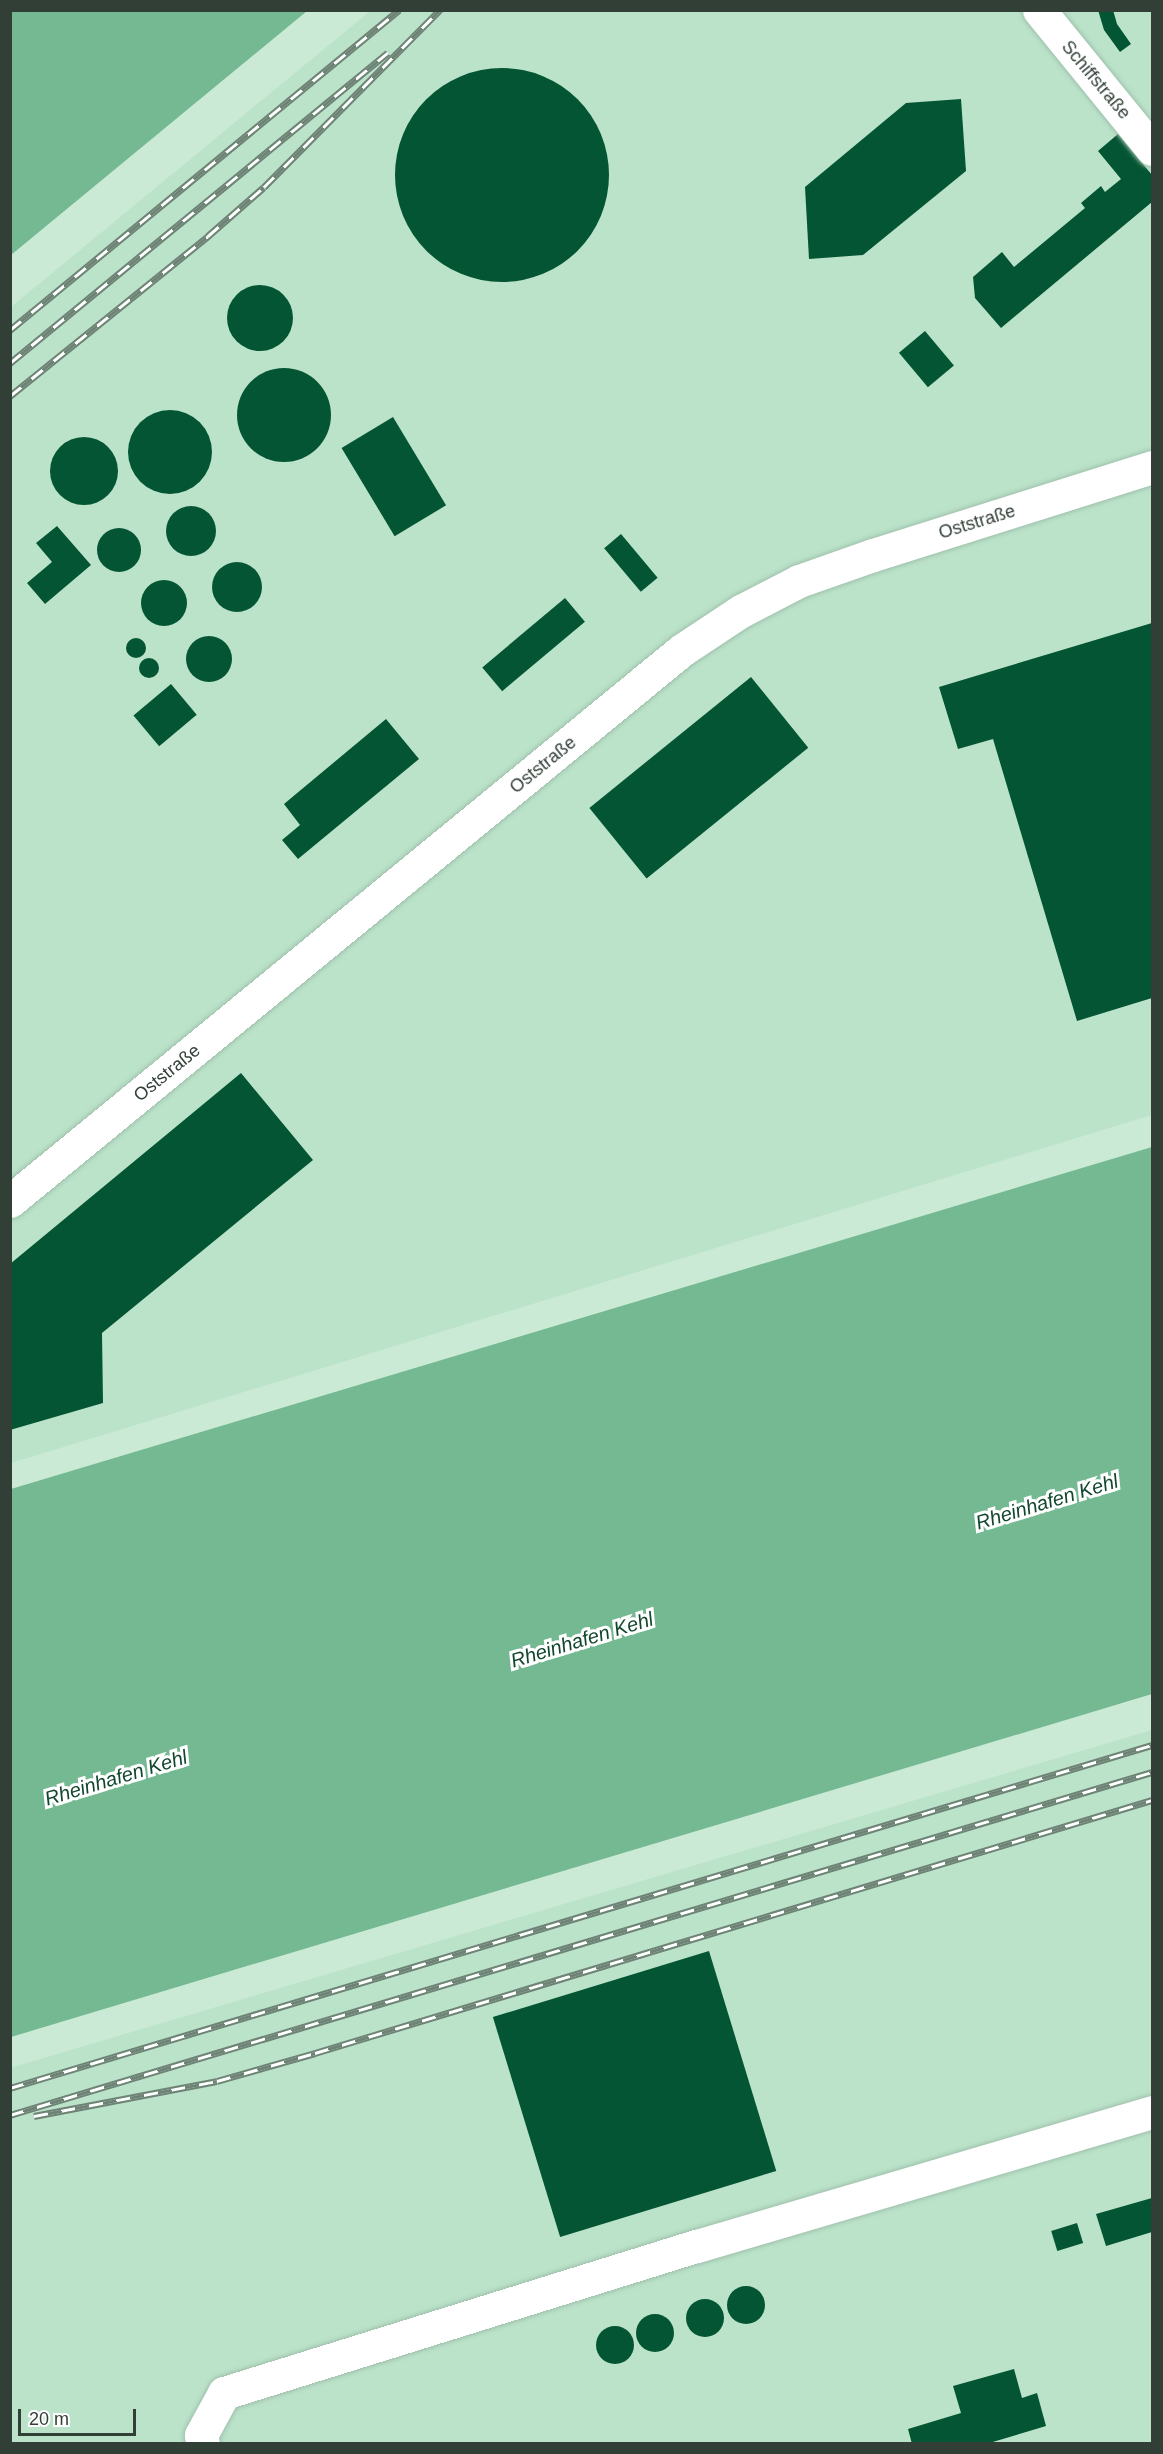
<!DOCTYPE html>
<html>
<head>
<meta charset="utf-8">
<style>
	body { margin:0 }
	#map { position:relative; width:1163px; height:2454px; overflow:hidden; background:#caead6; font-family:Arial,sans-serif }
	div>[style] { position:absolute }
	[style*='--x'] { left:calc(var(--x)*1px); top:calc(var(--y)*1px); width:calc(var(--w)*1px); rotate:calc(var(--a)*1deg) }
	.built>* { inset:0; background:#bbe3ca }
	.water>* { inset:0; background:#74b991 }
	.building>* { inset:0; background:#045533; transform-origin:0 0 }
	.round { border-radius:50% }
	.roads { filter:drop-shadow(0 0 2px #a0c0ac) drop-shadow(0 0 2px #a0c0ac) }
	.minor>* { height:33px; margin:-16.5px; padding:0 16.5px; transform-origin:16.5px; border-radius:16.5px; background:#fff }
	.rail>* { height:7px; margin-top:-3.5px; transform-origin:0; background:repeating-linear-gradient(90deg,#fff 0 14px,#6e8376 0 28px); box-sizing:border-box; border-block:2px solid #6e8376 }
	span { translate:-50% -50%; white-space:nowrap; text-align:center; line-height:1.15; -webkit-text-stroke:6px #fff; paint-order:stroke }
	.street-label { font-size:18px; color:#323f37 }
	.water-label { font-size:20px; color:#11472d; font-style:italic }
	.frame { position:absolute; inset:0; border:12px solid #323f37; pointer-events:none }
	.scale { position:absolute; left:18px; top:2409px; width:118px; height:27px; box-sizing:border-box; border:3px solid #323f37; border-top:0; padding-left:8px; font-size:18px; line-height:21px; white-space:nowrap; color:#323f37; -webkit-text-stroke:4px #fff; paint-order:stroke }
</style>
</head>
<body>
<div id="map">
	<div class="built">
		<i style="clip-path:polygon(370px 11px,1152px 11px,1152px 1115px,11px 1463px,11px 307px)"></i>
		<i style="clip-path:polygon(1152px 1730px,1152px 2443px,11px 2443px,10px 2068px)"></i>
	</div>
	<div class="water">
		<i style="clip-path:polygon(11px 10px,307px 10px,307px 11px,11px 255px)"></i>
		<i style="clip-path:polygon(1152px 1147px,1152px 1694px,11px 2037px,11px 1489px)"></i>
	</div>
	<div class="building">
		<i style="clip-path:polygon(1098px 10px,1113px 10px,1117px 24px,1131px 44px,1120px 52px,1104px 30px)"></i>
		<i class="round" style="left:395px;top:68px;width:214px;height:214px"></i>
		<i style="clip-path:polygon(961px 99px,966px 171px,863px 255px,809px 259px,805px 187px,906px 103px)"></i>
		<i style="clip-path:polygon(1118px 134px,1152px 175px,1152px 202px,1001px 328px,975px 298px,973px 277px,1002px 252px,1014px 267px,1085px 208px,1081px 203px,1101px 186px,1105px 192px,1121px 179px,1098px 151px)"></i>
		<i class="round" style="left:227px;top:285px;width:66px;height:66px"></i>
		<i style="left:925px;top:331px;width:45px;height:34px;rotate:50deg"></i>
		<i class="round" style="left:237px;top:368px;width:94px;height:94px"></i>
		<i class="round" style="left:128px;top:410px;width:84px;height:84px"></i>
		<i style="left:393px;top:417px;width:103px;height:60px;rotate:59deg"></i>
		<i class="round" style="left:50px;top:437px;width:68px;height:68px"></i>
		<i class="round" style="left:166px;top:506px;width:50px;height:50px"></i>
		<i style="clip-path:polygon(57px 526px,91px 565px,45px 604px,27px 583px,52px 562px,36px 543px)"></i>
		<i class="round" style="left:97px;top:528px;width:44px;height:44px"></i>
		<i style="left:621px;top:534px;width:57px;height:22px;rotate:50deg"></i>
		<i class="round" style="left:212px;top:562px;width:50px;height:50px"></i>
		<i class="round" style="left:141px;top:580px;width:46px;height:46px"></i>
		<i style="left:565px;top:598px;width:31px;height:108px;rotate:50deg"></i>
		<i style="clip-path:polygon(1152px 623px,1152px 998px,1077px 1021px,993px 739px,958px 749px,939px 687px)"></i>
		<i class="round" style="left:186px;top:636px;width:46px;height:46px"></i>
		<i class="round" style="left:126px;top:638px;width:20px;height:20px"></i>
		<i class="round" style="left:139px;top:658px;width:20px;height:20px"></i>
		<i style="left:751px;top:677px;width:91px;height:208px;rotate:51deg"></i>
		<i style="left:171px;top:684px;width:40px;height:49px;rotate:50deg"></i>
		<i style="clip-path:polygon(386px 719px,419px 759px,298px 859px,282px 840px,300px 825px,284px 804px)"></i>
		<i style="clip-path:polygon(241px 1073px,313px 1160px,102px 1333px,103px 1403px,10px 1430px,10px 1264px)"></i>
		<i style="left:709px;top:1951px;width:230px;height:226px;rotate:73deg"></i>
		<i style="clip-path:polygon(1152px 2198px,1152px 2232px,1106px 2246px,1096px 2214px)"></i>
		<i style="left:1077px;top:2223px;width:21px;height:27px;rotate:73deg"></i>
		<i class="round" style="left:727px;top:2286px;width:38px;height:38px"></i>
		<i class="round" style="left:686px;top:2299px;width:38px;height:38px"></i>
		<i class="round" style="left:636px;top:2314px;width:38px;height:38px"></i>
		<i class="round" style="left:596px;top:2326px;width:38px;height:38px"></i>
		<i style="clip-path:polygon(1014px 2369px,1022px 2398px,1037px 2393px,1046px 2426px,986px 2444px,912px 2444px,908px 2429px,961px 2413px,953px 2386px)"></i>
	</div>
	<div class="roads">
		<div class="minor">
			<i style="--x:1039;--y:10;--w:179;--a:50.9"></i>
			<i style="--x:10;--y:1201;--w:869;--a:-39.35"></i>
			<i style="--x:682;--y:650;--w:71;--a:-33.5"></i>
			<i style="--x:741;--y:611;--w:65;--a:-27.3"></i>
			<i style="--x:799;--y:581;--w:78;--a:-19.4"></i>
			<i style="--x:873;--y:555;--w:293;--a:-17.5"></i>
			<i style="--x:203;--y:2444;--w:9;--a:-103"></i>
			<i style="--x:201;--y:2435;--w:48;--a:-61.3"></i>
			<i style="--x:224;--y:2393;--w:495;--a:-17.3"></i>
			<i style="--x:697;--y:2246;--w:474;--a:-16.4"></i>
		</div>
	</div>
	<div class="rail">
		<i style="--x:10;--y:330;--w:504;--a:-39.44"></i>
		<i style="--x:10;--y:363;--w:489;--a:-39.4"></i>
		<i style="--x:10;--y:396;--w:255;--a:-38.9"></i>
		<i style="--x:208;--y:236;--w:74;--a:-41.2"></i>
		<i style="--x:264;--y:187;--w:250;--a:-45.2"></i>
		<i style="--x:10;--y:2088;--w:1192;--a:-16.72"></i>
		<i style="--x:10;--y:2115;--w:1192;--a:-16.72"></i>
		<i style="--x:34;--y:2116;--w:186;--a:-10.8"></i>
		<i style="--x:217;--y:2081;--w:102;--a:-15.9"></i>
		<i style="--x:315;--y:2053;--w:874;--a:-16.82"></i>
	</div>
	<div class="street-label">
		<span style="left:1096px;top:80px;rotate:50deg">Schiffstraße</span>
		<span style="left:977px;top:522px;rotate:-17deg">Oststraße</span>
		<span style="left:543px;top:765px;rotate:-39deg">Oststraße</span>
		<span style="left:167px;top:1073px;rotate:-39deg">Oststraße</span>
	</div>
	<div class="water-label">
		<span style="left:1047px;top:1502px;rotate:-17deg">Rheinhafen Kehl</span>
		<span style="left:582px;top:1640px;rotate:-17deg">Rheinhafen Kehl</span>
		<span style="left:116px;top:1778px;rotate:-17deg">Rheinhafen Kehl</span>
	</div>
	<div class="frame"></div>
	<div class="scale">20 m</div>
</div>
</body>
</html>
